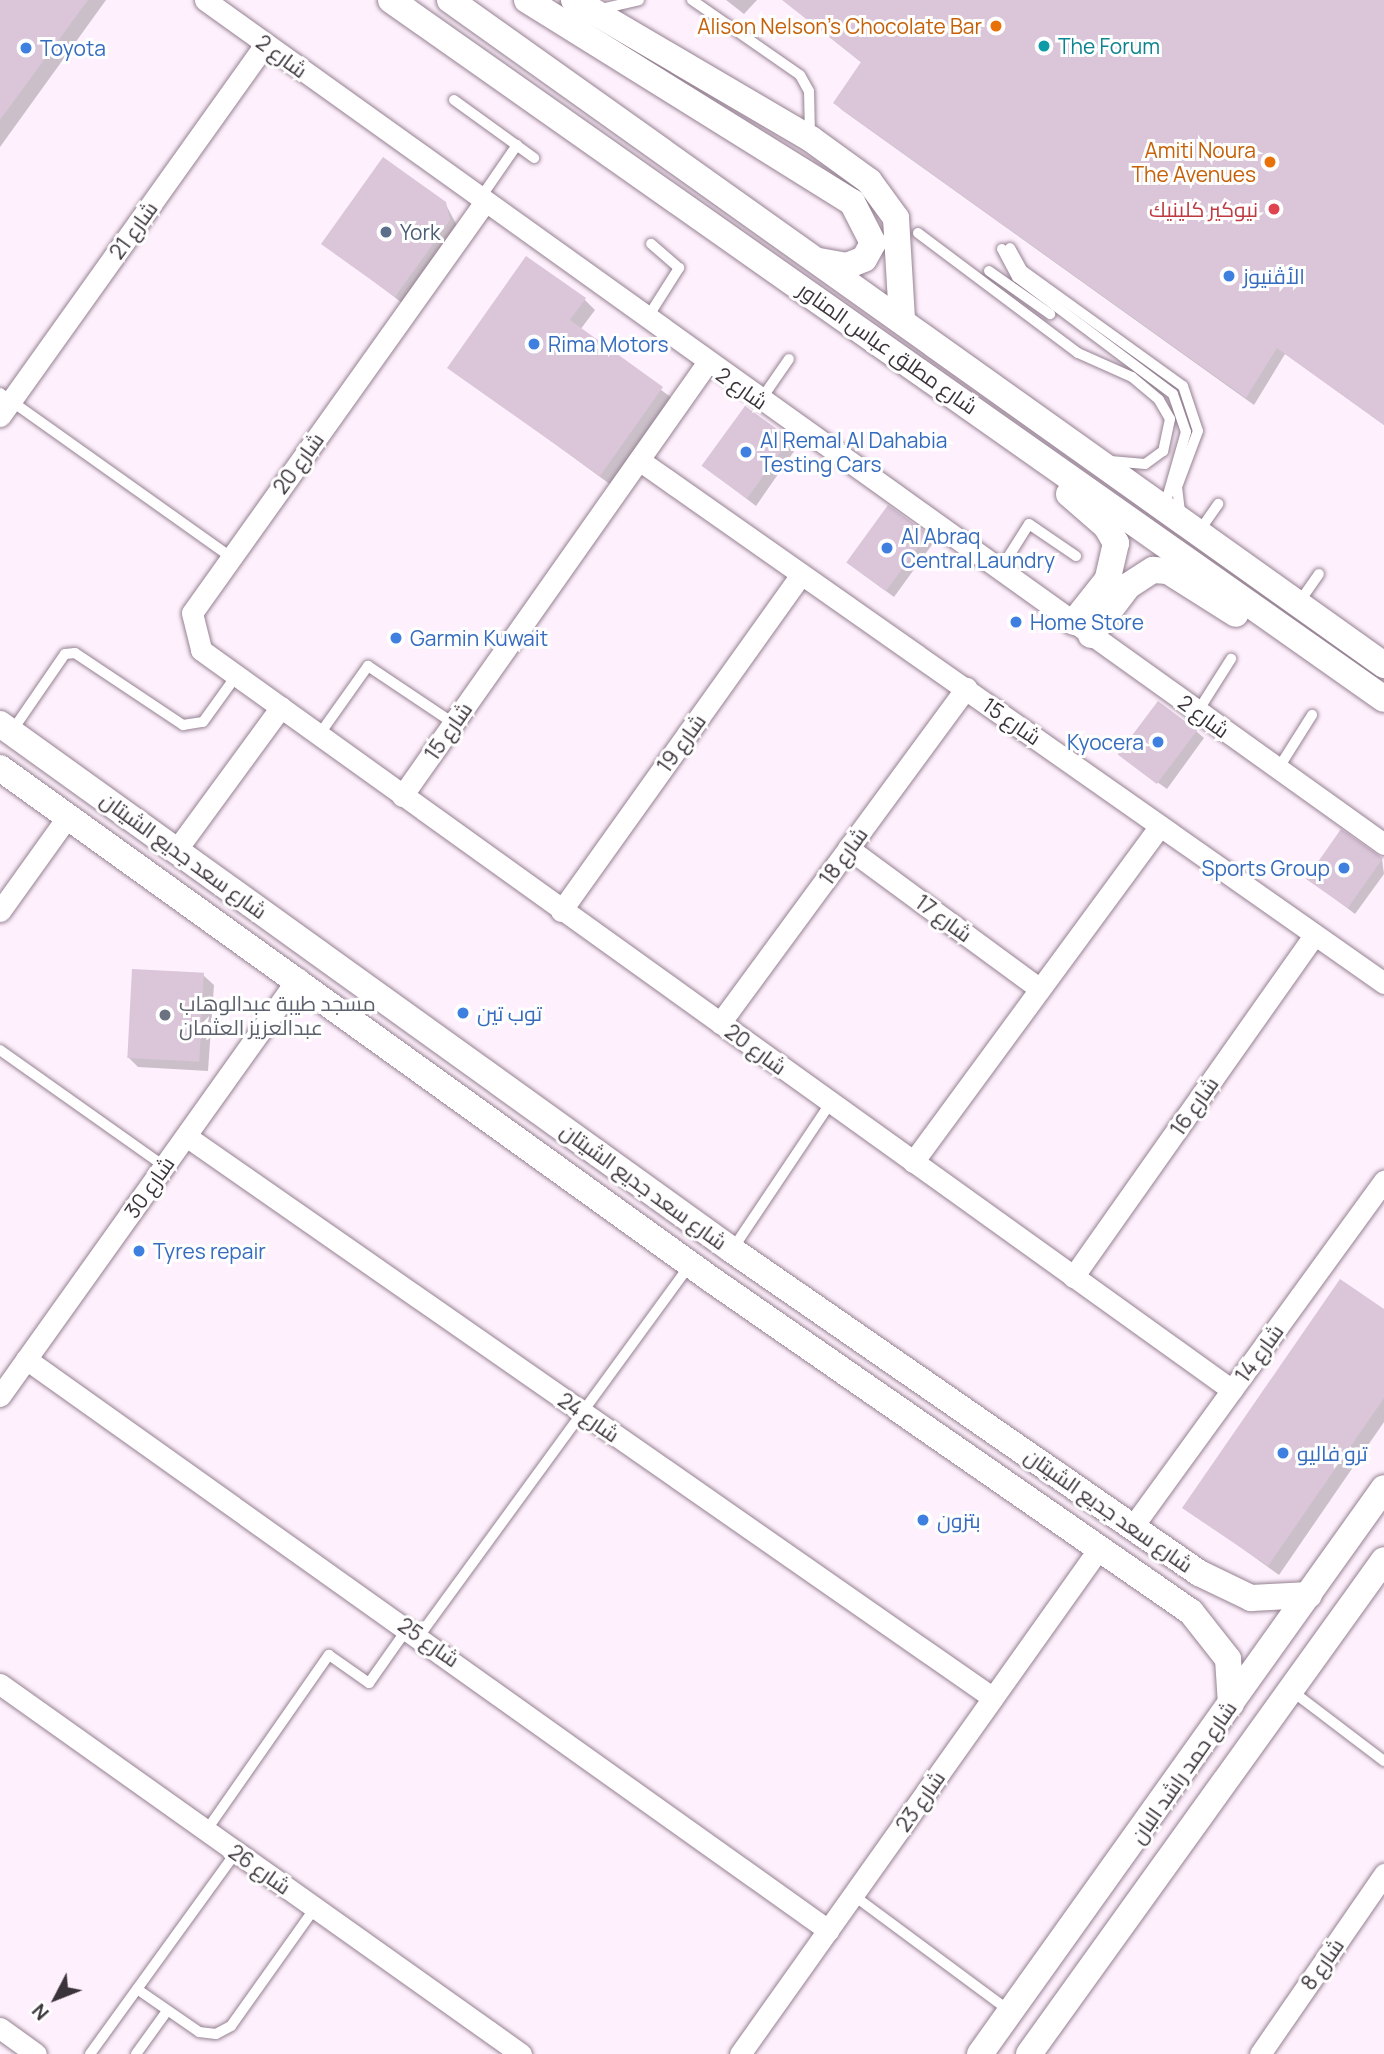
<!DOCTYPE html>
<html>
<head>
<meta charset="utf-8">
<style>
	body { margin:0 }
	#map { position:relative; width:1384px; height:2054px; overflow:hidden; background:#fef0fc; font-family:Manrope,Cairo,sans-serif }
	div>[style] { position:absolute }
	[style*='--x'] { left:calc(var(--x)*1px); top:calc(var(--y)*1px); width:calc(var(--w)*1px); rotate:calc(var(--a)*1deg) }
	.shadow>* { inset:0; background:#0003 }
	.building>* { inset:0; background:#dac5d9; transform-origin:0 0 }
	.roads { filter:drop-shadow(0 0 2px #958192) drop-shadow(0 0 2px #958192) }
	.service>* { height:10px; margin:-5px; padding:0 5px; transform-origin:5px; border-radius:5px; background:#fff }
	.minor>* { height:21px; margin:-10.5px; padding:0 10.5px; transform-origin:10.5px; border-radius:10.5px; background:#fff }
	.tertiary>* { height:26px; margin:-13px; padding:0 13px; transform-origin:13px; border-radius:13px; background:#fff }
	.dots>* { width:19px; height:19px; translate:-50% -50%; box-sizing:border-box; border:4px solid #fff; border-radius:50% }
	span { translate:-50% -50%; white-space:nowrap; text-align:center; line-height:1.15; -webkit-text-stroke:6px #fff; paint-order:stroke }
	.food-label { font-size:21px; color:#c56008 }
	.right { translate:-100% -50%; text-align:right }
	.culture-label { font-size:21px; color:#0d838f }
	.left { translate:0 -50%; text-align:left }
	.shop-label { font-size:21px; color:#366cbe }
	.street-label { font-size:21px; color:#3b333a }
	.health-label { font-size:21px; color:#be3a42 }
	.service-label { font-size:21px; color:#4e5e75 }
	.worship-label { font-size:21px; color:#5b616d }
	.north { position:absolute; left:21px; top:1963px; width:70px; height:70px; -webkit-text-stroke:5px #fff; paint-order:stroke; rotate:228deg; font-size:19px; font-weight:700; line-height:28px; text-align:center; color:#3b333a }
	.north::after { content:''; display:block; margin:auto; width:24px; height:32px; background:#3b333a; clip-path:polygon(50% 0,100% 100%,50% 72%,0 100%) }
</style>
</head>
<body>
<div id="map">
	<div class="shadow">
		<i style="clip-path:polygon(0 0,106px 0,0 147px)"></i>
		<i style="clip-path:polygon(726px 0,757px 0,744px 14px)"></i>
		<i style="clip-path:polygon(783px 0,1384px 0,1384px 425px,1285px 354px,1254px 405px,842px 110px,835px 103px,862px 63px)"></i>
		<i style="clip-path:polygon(445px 203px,460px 231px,406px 306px,324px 243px)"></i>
		<i style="clip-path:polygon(584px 299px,595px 310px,580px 330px,672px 398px,611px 485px,450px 367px)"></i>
		<i style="clip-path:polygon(789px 440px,797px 447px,756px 506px,704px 466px)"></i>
		<i style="clip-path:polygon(927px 535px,934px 542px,894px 597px,856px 569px)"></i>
		<i style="clip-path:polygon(1196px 731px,1204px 738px,1167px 789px,1129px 762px)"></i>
		<i style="clip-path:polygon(1382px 859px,1384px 874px,1355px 914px,1308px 878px)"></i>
		<i style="clip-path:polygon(203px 975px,214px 985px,208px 1071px,138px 1067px,128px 1057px)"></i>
		<i style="clip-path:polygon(1384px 1311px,1384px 1422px,1279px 1575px,1185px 1507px)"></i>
	</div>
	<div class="building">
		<i style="clip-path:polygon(0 0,88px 0,0 120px)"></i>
		<i style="clip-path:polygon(782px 0,1384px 0,1384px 425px,1277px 348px,1246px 398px,833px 103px,861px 62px)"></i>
		<i style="clip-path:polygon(383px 157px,446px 202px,450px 220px,395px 297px,321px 244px)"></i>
		<i style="clip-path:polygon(526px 256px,586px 298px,570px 320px,663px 387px,600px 476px,447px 368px)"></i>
		<i style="left:745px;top:406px;width:56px;height:74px;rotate:36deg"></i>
		<i style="left:888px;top:505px;width:49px;height:71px;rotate:36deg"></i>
		<i style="left:1158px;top:701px;width:49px;height:67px;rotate:37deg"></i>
		<i style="left:1341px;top:829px;width:51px;height:61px;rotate:35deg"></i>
		<i style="left:132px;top:969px;width:72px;height:89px;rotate:3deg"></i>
		<i style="clip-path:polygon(1340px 1279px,1384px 1309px,1384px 1398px,1268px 1566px,1182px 1508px)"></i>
	</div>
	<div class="roads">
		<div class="service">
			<i style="--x:692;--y:0;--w:131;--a:34.8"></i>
			<i style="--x:800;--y:75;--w:18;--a:61"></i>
			<i style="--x:809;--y:91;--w:45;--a:88.7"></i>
			<i style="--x:601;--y:9;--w:39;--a:-13"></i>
			<i style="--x:454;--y:100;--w:99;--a:35.9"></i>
			<i style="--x:479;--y:200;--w:67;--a:-55.4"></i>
			<i style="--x:918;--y:233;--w:200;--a:36.9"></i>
			<i style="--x:1078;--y:353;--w:59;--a:24"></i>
			<i style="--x:1132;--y:377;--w:35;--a:40"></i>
			<i style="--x:1159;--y:400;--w:22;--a:60"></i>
			<i style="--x:1170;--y:419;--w:33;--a:102"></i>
			<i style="--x:1163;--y:451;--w:22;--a:144"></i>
			<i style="--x:1145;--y:464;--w:32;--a:-175"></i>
			<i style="--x:1010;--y:248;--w:25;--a:61"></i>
			<i style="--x:1022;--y:270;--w:198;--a:35.8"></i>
			<i style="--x:1183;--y:386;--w:47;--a:71.6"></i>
			<i style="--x:1198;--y:431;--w:60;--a:110.6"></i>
			<i style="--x:1177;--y:487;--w:26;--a:83"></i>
			<i style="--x:1002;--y:249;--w:32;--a:62"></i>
			<i style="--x:1017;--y:277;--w:195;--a:36.9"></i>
			<i style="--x:1173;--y:394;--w:40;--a:71.1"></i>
			<i style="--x:1186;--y:432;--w:76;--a:106"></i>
			<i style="--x:989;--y:271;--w:75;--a:35.2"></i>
			<i style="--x:646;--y:320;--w:62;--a:-57.6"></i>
			<i style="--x:679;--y:268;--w:37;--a:-139"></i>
			<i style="--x:0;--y:393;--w:283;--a:35.4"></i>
			<i style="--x:760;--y:401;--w:51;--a:-55.4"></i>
			<i style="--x:1200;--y:530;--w:32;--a:-55"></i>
			<i style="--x:1000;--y:570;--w:54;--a:-57.8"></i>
			<i style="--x:1029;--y:524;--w:57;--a:34.2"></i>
			<i style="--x:1300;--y:601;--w:33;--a:-55"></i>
			<i style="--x:1198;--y:711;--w:62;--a:-57.6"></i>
			<i style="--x:12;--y:731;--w:93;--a:-55.5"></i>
			<i style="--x:65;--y:654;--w:10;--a:-6"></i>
			<i style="--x:75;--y:653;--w:130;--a:33.7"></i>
			<i style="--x:183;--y:725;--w:20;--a:-9"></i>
			<i style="--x:203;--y:722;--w:57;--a:-54.3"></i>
			<i style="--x:319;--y:735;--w:85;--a:-54.6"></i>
			<i style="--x:368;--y:666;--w:102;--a:33.8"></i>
			<i style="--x:1278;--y:769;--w:64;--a:-57.8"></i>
			<i style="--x:0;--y:1050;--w:201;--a:35.3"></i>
			<i style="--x:732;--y:1250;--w:178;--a:-56.2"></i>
			<i style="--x:420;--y:1635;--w:459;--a:-53.9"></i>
			<i style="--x:1292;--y:1691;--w:116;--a:37.3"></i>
			<i style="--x:206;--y:1831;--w:215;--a:-55.1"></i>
			<i style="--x:329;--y:1655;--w:49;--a:35"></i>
			<i style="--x:369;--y:1683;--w:66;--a:-54.9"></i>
			<i style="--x:853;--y:1895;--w:197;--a:36.5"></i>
			<i style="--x:137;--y:1989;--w:75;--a:34.7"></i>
			<i style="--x:199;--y:2032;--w:17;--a:7"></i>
			<i style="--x:216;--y:2034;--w:17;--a:-28"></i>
			<i style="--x:231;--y:2026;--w:145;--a:-54.6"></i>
			<i style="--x:90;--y:2054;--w:249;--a:-54.1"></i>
			<i style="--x:136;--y:2054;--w:53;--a:-54.2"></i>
		</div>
		<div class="minor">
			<i style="--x:205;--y:0;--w:1450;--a:35.6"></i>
			<i style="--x:484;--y:203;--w:503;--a:125.46"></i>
			<i style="--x:192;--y:613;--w:38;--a:76"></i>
			<i style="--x:201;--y:650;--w:1269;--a:35.67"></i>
			<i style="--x:0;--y:416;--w:457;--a:-54.5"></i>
			<i style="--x:639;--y:460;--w:910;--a:35.07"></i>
			<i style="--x:402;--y:796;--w:530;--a:-54.84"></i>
			<i style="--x:848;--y:848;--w:238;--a:36.3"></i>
			<i style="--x:177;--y:849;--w:176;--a:-53.8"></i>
			<i style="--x:0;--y:911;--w:117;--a:-54.4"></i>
			<i style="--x:561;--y:911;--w:413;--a:-54.5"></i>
			<i style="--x:720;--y:1023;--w:416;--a:-53.7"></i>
			<i style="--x:186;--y:1136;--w:983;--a:34.85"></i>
			<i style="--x:913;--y:1162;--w:417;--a:-53.7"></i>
			<i style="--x:1073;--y:1277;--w:418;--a:-54.8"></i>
			<i style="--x:26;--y:1359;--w:985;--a:35.45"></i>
			<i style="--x:0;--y:1396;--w:513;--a:-54.51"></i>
			<i style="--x:1133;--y:1526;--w:427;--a:-54"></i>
			<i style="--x:0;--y:1684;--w:639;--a:35.38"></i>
			<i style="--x:0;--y:2028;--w:44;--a:35.8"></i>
			<i style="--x:740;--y:2054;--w:622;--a:-54.62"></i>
			<i style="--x:1260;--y:2054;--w:219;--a:-55.4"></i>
		</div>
		<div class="tertiary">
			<i style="--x:391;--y:0;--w:1214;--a:35.14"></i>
			<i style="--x:450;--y:0;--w:1147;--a:35.45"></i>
			<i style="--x:527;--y:0;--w:383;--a:31.9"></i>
			<i style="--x:852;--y:202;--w:46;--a:62.9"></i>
			<i style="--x:873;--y:243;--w:18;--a:119"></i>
			<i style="--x:864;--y:259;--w:18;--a:158"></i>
			<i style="--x:847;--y:266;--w:28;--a:-170"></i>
			<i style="--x:574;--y:0;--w:275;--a:30.4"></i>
			<i style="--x:811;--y:139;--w:72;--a:35.9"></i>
			<i style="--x:869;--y:181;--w:46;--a:53.9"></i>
			<i style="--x:896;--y:218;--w:101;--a:86.6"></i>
			<i style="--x:1069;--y:494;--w:49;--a:40.9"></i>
			<i style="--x:1106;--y:526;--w:20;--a:60"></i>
			<i style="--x:1116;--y:543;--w:37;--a:103"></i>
			<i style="--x:1108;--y:579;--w:55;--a:128.3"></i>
			<i style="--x:1091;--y:635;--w:61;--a:-52.9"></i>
			<i style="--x:1128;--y:586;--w:30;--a:-33"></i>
			<i style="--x:1153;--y:570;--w:15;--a:4"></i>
			<i style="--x:1168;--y:571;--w:80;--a:32.3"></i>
			<i style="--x:0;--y:724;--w:901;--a:35.7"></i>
			<i style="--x:732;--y:1250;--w:568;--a:34.67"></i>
			<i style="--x:1199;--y:1573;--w:58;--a:25.7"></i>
			<i style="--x:1251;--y:1598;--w:58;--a:-3"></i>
			<i style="--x:0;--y:768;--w:877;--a:35.72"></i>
			<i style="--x:712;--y:1280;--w:583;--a:34.73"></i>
			<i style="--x:1191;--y:1612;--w:60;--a:51.8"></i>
			<i style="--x:1228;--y:1659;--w:45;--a:86.2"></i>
			<i style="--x:980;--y:2054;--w:695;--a:-54.48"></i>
			<i style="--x:1029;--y:2054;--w:608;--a:-54.3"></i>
		</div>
	</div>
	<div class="dots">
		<i style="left:996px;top:26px;background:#e8710a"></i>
		<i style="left:1044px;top:46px;background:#0f9aa8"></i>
		<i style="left:26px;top:48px;background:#3f7fe0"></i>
		<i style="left:1270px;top:162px;background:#e8710a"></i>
		<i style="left:1274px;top:209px;background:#e0444e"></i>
		<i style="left:386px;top:232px;background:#5c6f8a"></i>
		<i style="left:1229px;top:276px;background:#3f7fe0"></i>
		<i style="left:534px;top:344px;background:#3f7fe0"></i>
		<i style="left:746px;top:452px;background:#3f7fe0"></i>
		<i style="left:887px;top:548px;background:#3f7fe0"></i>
		<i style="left:1016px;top:622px;background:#3f7fe0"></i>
		<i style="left:396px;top:638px;background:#3f7fe0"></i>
		<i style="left:1158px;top:742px;background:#3f7fe0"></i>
		<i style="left:1344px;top:868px;background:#3f7fe0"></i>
		<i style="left:463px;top:1013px;background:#3f7fe0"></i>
		<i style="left:165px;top:1015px;background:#6b7280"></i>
		<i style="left:139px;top:1251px;background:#3f7fe0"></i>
		<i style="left:1283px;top:1453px;background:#3f7fe0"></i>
		<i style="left:923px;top:1520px;background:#3f7fe0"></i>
	</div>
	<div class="food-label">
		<span class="right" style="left:982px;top:26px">Alison Nelson's Chocolate Bar</span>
		<span class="right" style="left:1256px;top:162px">Amiti Noura<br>The Avenues</span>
	</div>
	<div class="culture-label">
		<span class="left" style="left:1058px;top:46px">The Forum</span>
	</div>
	<div class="shop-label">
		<span class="left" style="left:40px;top:48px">Toyota</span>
		<span class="left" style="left:1243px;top:276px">الأڤنيوز</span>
		<span class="left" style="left:548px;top:344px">Rima Motors</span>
		<span class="left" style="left:760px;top:452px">Al Remal Al Dahabia<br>Testing Cars</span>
		<span class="left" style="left:901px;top:548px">Al Abraq<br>Central Laundry</span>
		<span class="left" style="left:1030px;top:622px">Home Store</span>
		<span class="left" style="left:410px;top:638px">Garmin Kuwait</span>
		<span class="right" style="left:1144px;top:742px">Kyocera</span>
		<span class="right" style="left:1330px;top:868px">Sports Group</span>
		<span class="left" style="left:477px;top:1013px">توب تين</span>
		<span class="left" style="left:153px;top:1251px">Tyres repair</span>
		<span class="left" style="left:1297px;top:1453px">ترو فاليو</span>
		<span class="left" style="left:937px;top:1520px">بتزون</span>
	</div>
	<div class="street-label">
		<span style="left:282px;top:56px;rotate:36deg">شارع 2</span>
		<span style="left:133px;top:230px;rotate:-54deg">شارع 21</span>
		<span style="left:888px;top:348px;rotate:35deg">شارع مطلق عباس المناور</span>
		<span style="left:742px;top:388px;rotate:35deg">شارع 2</span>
		<span style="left:298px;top:463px;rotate:-54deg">شارع 20</span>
		<span style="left:1204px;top:716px;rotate:36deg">شارع 2</span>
		<span style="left:1012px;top:721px;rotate:35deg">شارع 15</span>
		<span style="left:448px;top:731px;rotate:-55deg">شارع 15</span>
		<span style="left:681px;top:743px;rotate:-54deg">شارع 19</span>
		<span style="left:184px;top:855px;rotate:36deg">شارع سعد جديع الشيتان</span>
		<span style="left:843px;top:856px;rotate:-54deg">شارع 18</span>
		<span style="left:944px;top:918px;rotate:36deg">شارع 17</span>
		<span style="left:756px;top:1049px;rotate:36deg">شارع 20</span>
		<span style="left:1194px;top:1106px;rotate:-55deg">شارع 16</span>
		<span style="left:644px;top:1186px;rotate:36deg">شارع سعد جديع الشيتان</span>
		<span style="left:149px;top:1187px;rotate:-55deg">شارع 30</span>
		<span style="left:1259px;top:1353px;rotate:-54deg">شارع 14</span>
		<span style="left:589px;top:1417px;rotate:35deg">شارع 24</span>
		<span style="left:1109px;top:1510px;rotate:35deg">شارع سعد جديع الشيتان</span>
		<span style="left:429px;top:1642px;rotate:35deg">شارع 25</span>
		<span style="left:1183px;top:1772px;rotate:-55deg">شارع حمد راشد البان</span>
		<span style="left:920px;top:1801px;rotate:-55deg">شارع 23</span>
		<span style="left:260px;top:1869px;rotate:35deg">شارع 26</span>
		<span style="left:1322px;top:1964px;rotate:-55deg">شارع 8</span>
	</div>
	<div class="health-label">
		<span class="right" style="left:1258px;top:209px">نيوكير كلينيك</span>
	</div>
	<div class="service-label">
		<span class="left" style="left:400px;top:232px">York</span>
	</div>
	<div class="worship-label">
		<span class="left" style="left:179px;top:1015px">مسجد طيبة عبدالوهاب<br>عبدالعزيز العثمان</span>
	</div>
	<div class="north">N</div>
</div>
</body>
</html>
